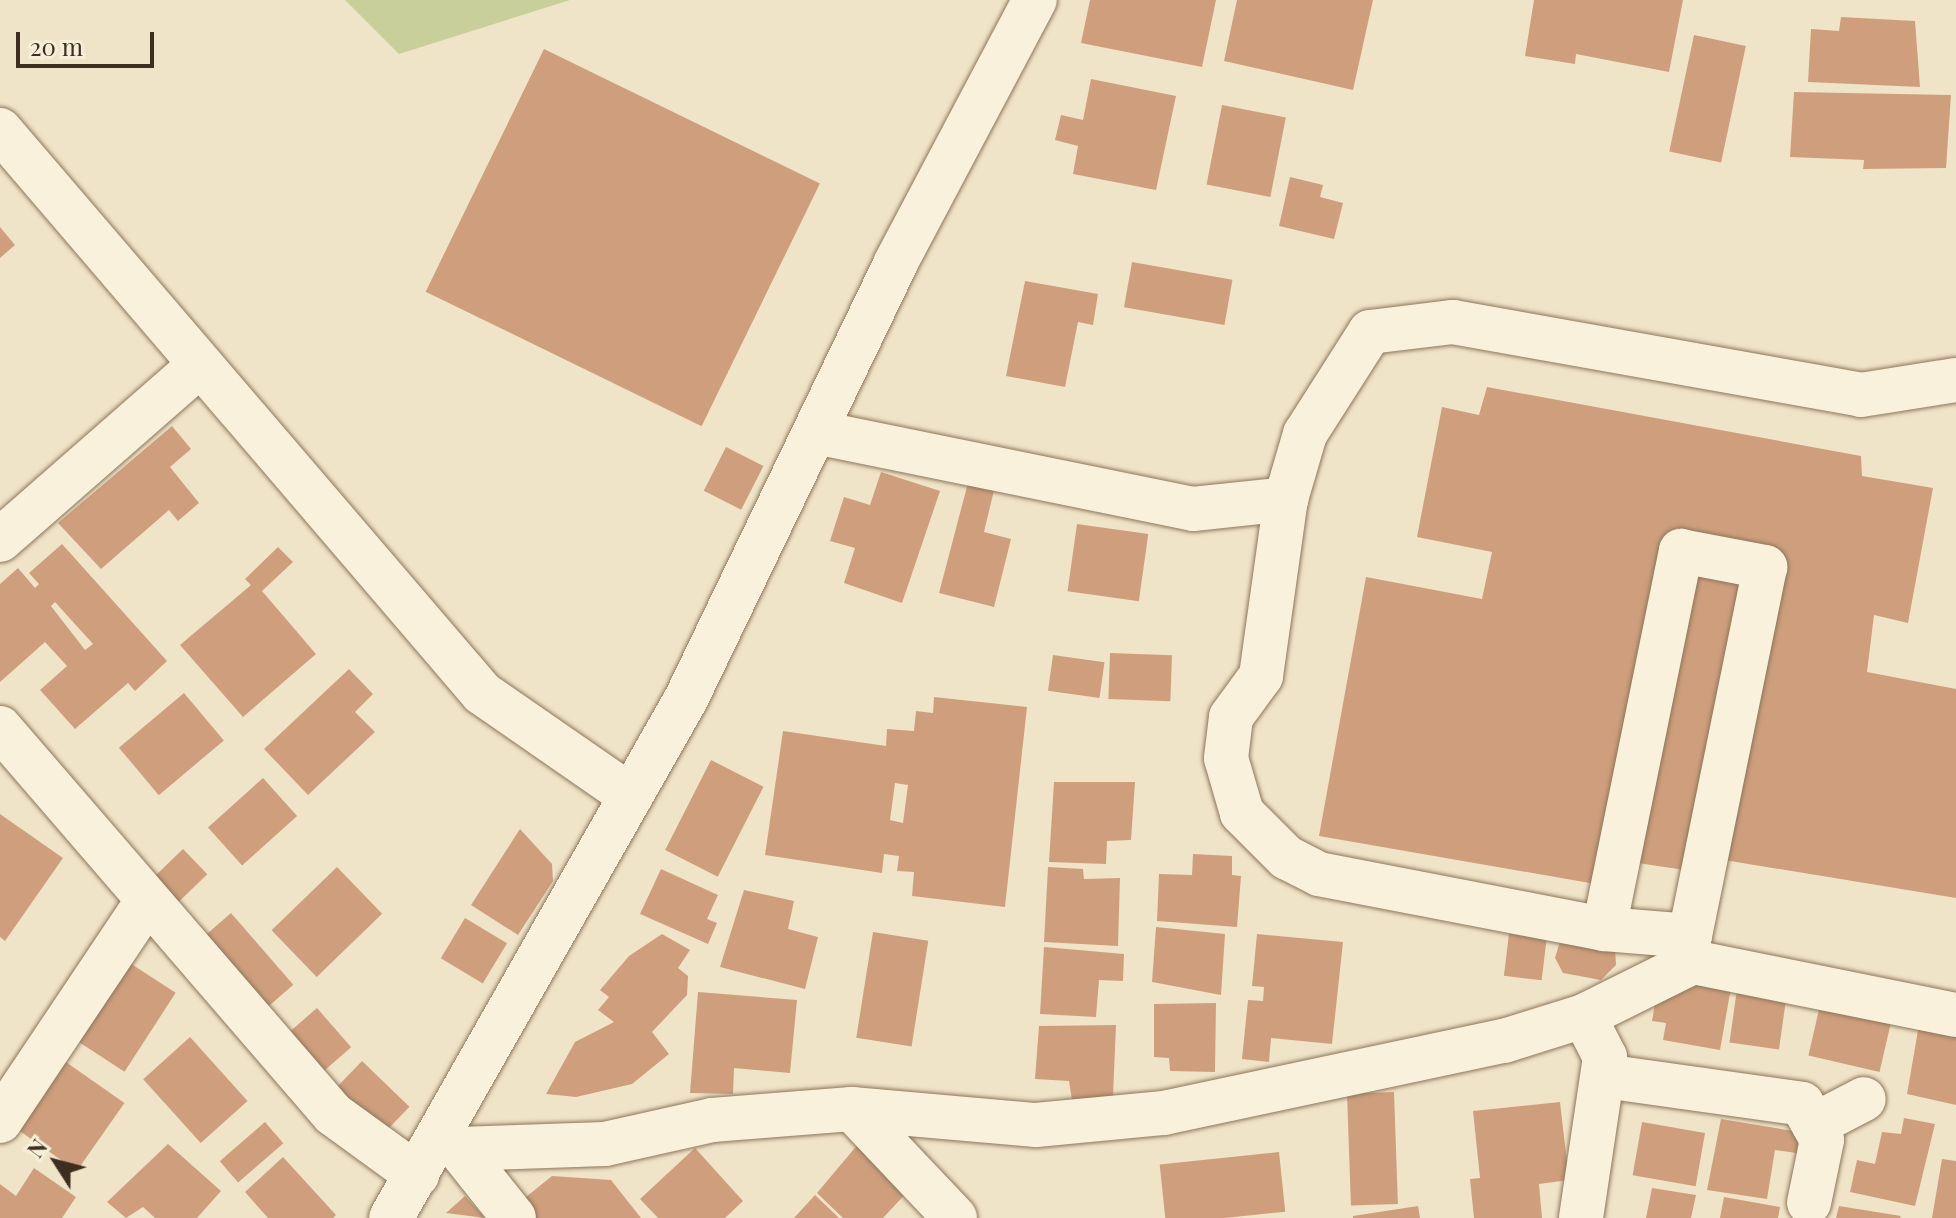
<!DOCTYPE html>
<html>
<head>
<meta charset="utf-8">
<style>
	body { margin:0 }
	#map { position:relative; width:1956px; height:1218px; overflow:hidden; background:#f0e4c8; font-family:"Playfair Display",serif }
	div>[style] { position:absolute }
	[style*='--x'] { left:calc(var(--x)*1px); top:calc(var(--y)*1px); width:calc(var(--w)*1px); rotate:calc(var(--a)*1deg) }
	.green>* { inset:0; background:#c9cf9b }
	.building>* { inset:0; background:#cf9f7d; transform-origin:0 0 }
	.roads { filter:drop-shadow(0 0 2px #8d765c) drop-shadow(0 0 2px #8d765c) }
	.minor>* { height:44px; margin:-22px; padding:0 22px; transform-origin:22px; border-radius:22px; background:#faf1dc }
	span { translate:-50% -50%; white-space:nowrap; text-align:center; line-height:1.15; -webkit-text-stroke:7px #f7eed8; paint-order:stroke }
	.north { position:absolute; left:16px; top:1122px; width:80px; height:80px; -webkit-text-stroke:6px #f7eed8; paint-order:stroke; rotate:306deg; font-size:22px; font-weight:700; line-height:32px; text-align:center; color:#3d2e20 }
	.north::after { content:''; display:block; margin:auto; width:28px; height:36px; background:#3d2e20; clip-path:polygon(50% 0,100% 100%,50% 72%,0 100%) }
	.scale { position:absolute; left:16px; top:32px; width:138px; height:36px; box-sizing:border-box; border:4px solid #3d2e20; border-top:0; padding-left:10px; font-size:24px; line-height:28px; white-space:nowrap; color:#3d2e20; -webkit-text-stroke:6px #f7eed8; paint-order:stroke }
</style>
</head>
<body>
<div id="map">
	<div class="green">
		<i style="clip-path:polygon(345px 0,570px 0,399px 54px)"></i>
	</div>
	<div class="building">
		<i style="clip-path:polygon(1090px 0,1216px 0,1202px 67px,1081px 43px)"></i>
		<i style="clip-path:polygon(1237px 0,1373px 0,1353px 90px,1224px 61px)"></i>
		<i style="clip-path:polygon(1534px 0,1683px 0,1669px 72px,1576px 54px,1575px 64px,1525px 56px)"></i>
		<i style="clip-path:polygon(1841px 17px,1915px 21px,1920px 87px,1808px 82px,1811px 29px,1839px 31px)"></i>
		<i style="left:1694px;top:35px;width:53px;height:119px;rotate:12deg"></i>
		<i style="left:544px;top:49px;width:307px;height:270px;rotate:26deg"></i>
		<i style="clip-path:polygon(1091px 79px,1176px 96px,1156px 190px,1073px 174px,1078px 146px,1055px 140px,1061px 115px,1083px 120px)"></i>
		<i style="clip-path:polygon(1794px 92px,1951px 95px,1946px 168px,1863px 169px,1864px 160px,1790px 157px)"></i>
		<i style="left:1222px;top:105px;width:65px;height:81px;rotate:11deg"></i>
		<i style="clip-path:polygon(1290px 177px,1323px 185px,1320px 197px,1343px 203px,1334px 239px,1279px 226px)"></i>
		<i style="clip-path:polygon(0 227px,15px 245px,0 258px)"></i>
		<i style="left:1132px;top:262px;width:102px;height:46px;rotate:10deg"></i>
		<i style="clip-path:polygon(1025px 281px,1098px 294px,1093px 325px,1078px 322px,1065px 387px,1006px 376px)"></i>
		<i style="clip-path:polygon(1487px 387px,1861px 456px,1862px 476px,1933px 488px,1908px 623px,1874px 615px,1867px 672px,1956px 689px,1956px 898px,1700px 856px,1698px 872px,1611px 859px,1607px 886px,1319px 836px,1366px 577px,1482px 599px,1492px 552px,1417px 537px,1442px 407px,1479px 415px)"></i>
		<i style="clip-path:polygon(172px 426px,191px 449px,170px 467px,199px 503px,178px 521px,169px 510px,101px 569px,58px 523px)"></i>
		<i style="left:726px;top:447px;width:42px;height:49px;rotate:27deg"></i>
		<i style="clip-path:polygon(881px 472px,940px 491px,902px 603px,844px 583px,855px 548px,830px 541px,844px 497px,870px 505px)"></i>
		<i style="clip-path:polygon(969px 479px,995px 486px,984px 532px,1011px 539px,994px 607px,939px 593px)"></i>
		<i style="left:1077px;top:524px;width:72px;height:68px;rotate:8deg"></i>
		<i style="clip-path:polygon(evenodd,62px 544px,167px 661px,135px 691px,128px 683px,75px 729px,40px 690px,67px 666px,45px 642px,0 682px,0 584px,18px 568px,35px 588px,39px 584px,29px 573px,62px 544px,55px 602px,93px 644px,85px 650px,51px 606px,55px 602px)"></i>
		<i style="clip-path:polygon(278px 547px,293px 562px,262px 591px,316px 654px,243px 717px,180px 645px,251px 585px,245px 579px)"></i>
		<i style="left:1110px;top:653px;width:62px;height:46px;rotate:2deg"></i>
		<i style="left:1053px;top:655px;width:52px;height:36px;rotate:8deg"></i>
		<i style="clip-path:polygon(349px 669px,373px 694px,355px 712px,375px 732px,308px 795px,264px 749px)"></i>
		<i style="left:184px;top:693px;width:62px;height:85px;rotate:50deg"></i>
		<i style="clip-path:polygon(evenodd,934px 697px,1027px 707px,1005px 907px,912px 896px,914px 872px,897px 871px,899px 856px,884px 854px,882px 873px,765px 855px,783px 731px,886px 746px,887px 729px,914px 731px,916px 711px,933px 713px,934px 697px,895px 783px,908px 785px,903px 823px,890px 820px,895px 783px)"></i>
		<i style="left:711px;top:760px;width:59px;height:101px;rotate:27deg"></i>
		<i style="left:263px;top:778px;width:51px;height:74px;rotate:48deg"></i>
		<i style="clip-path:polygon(1054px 782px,1135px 782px,1131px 840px,1107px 841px,1106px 864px,1049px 862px)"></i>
		<i style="clip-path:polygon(0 814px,63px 858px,5px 941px,0 937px)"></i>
		<i style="clip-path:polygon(520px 829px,552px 864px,553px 881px,518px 935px,471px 905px)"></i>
		<i style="left:183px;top:849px;width:35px;height:40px;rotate:46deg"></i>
		<i style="clip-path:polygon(1193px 854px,1232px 856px,1232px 875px,1241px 876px,1237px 927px,1157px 921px,1159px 874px,1192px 875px)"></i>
		<i style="left:337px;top:867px;width:65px;height:91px;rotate:46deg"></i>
		<i style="clip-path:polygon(1048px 867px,1083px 869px,1084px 879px,1120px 878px,1118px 946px,1044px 942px)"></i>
		<i style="clip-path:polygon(661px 869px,718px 895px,707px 919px,717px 923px,708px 944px,640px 914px)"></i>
		<i style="clip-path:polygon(744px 890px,794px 901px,788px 929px,818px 937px,805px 989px,720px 967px)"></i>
		<i style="left:231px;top:913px;width:95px;height:40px;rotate:49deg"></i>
		<i style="left:465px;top:918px;width:49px;height:47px;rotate:31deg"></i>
		<i style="clip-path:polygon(1156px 927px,1225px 934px,1221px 995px,1152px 982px)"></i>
		<i style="left:873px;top:932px;width:56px;height:107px;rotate:9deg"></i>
		<i style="clip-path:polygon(662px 934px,690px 950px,678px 968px,688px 976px,687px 995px,652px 1032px,669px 1054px,632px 1084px,576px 1097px,546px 1094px,575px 1042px,614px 1022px,598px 1010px,609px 997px,600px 990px,629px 956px)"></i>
		<i style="clip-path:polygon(1257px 934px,1343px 942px,1332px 1044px,1271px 1038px,1269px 1062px,1242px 1059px,1248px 1000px,1263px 1001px,1264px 987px,1252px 986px)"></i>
		<i style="left:1509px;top:934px;width:38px;height:42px;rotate:7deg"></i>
		<i style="clip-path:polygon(1561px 938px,1615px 947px,1616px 965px,1601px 980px,1563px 973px,1555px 958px)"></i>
		<i style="clip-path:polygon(1044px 947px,1124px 954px,1123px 981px,1099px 980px,1096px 1017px,1040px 1014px)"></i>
		<i style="left:122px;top:958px;width:64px;height:94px;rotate:33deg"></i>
		<i style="clip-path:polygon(1732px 982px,1720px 1050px,1663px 1040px,1666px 1023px,1652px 1021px,1658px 986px)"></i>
		<i style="left:1737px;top:989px;width:50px;height:54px;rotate:8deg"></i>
		<i style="clip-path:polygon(698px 992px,797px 1000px,790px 1073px,734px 1068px,733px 1094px,690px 1093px)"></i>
		<i style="left:1821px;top:1001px;width:73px;height:56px;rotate:13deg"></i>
		<i style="clip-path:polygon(1216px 1003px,1215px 1072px,1170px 1071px,1169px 1058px,1154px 1057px,1154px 1004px)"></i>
		<i style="left:317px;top:1008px;width:52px;height:40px;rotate:49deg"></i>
		<i style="clip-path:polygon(1920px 1019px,1956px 1027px,1956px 1105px,1907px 1094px)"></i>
		<i style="clip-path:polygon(1116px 1025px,1113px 1096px,1072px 1100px,1069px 1081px,1035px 1079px,1039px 1026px)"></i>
		<i style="left:190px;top:1037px;width:86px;height:63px;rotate:48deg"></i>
		<i style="left:63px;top:1060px;width:75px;height:83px;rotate:35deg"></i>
		<i style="left:362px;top:1061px;width:66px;height:42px;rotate:44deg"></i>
		<i style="left:1394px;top:1092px;width:112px;height:47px;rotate:88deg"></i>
		<i style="clip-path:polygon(1560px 1102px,1569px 1180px,1539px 1184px,1542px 1218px,1474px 1218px,1470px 1179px,1480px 1178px,1473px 1111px)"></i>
		<i style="clip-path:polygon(1904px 1118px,1935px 1124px,1915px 1206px,1850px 1192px,1857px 1160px,1875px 1164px,1882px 1132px,1901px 1134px)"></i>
		<i style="clip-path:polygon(1721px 1119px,1799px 1132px,1797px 1153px,1775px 1150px,1767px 1199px,1707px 1190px)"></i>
		<i style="left:265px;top:1122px;width:28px;height:60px;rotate:49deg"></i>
		<i style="left:1642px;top:1122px;width:64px;height:54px;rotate:10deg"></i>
		<i style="clip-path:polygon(859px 1143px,910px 1189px,883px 1218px,843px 1218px,817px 1193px)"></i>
		<i style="clip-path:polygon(168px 1144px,221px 1191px,197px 1218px,155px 1218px,143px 1207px,126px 1218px,107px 1202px)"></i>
		<i style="clip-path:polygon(695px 1148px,743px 1201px,725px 1218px,658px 1218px,640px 1199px)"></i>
		<i style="left:1279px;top:1152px;width:60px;height:120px;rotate:84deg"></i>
		<i style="clip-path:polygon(283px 1157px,336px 1215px,333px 1218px,268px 1218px,245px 1192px)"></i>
		<i style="clip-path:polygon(1942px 1159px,1956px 1161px,1956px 1218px,1932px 1218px)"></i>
		<i style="clip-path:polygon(34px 1168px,76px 1197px,62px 1218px,0 1218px,0 1184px,16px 1196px)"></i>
		<i style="clip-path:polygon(552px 1176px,611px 1180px,641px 1218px,535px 1218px,521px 1201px)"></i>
		<i style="clip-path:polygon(1652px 1188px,1696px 1195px,1691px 1218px,1646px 1218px)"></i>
		<i style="clip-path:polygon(815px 1195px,839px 1218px,794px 1218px)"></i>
		<i style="clip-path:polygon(465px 1196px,485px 1218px,446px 1213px)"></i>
		<i style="clip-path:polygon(1724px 1197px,1780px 1207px,1778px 1218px,1720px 1218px)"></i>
		<i style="clip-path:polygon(1418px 1206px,1420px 1218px,1353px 1218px,1353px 1216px)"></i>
		<i style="clip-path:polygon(1839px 1206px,1901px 1216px,1900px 1218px,1836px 1218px)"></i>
	</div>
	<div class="roads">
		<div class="minor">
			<i style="--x:0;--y:130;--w:741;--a:49.43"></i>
			<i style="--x:482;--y:693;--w:181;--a:34.7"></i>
			<i style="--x:815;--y:432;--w:386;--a:11.5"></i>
			<i style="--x:1193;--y:509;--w:94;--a:-6.1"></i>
			<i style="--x:0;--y:540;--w:264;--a:-41.2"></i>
			<i style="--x:0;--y:728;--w:510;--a:49.22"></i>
			<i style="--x:333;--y:1114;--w:104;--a:36"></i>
			<i style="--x:1604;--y:929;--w:386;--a:-78.5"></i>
			<i style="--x:1681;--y:551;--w:86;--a:10.8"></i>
			<i style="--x:1765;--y:567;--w:377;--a:101.5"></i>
			<i style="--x:1690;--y:936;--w:86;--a:-175.3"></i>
			<i style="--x:1604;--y:929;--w:290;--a:-169.1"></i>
			<i style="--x:1319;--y:874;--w:36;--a:-153"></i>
			<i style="--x:1287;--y:858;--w:64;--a:-135"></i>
			<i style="--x:1242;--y:813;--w:57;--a:-106.2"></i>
			<i style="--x:1226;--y:758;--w:41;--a:-83"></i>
			<i style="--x:1231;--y:717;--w:51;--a:-53.8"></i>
			<i style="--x:1261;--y:676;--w:179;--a:-82"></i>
			<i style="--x:1286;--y:499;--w:68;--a:-73.7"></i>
			<i style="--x:1305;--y:434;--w:121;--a:-57.5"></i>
			<i style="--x:1370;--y:332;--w:84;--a:-6.9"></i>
			<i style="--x:1453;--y:322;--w:414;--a:10.1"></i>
			<i style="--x:1861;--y:395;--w:96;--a:-9"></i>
			<i style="--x:1584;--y:1016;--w:122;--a:-26.4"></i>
			<i style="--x:1693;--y:962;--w:268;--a:11.4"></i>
			<i style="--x:1604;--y:1076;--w:200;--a:8"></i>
			<i style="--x:1802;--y:1104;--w:41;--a:60.9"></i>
			<i style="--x:1822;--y:1140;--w:64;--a:101.7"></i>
			<i style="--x:852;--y:1109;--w:150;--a:46.6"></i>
			<i style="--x:0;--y:1121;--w:262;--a:-56.2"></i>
			<i style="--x:1814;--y:1125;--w:56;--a:-27.5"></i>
			<i style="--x:442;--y:1140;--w:19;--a:28"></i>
			<i style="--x:459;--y:1149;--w:88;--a:51.4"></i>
			<i style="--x:459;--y:1149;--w:146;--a:-2"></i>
			<i style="--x:605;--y:1144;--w:110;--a:-12.6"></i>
			<i style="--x:712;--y:1120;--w:140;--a:-4.5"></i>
			<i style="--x:852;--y:1109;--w:185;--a:5"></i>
			<i style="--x:1036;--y:1125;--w:129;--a:-5.4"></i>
			<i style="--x:1164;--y:1113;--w:348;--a:-12"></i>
			<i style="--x:1504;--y:1041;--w:84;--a:-17.4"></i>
			<i style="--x:1584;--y:1016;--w:46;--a:62.9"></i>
			<i style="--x:1605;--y:1057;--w:163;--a:98.5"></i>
			<i style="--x:391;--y:1218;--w:597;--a:-60.39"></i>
			<i style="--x:686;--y:699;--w:483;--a:-64.3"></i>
			<i style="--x:895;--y:264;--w:299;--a:-62.1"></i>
		</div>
	</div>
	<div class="north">N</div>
	<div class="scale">20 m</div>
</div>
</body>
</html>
